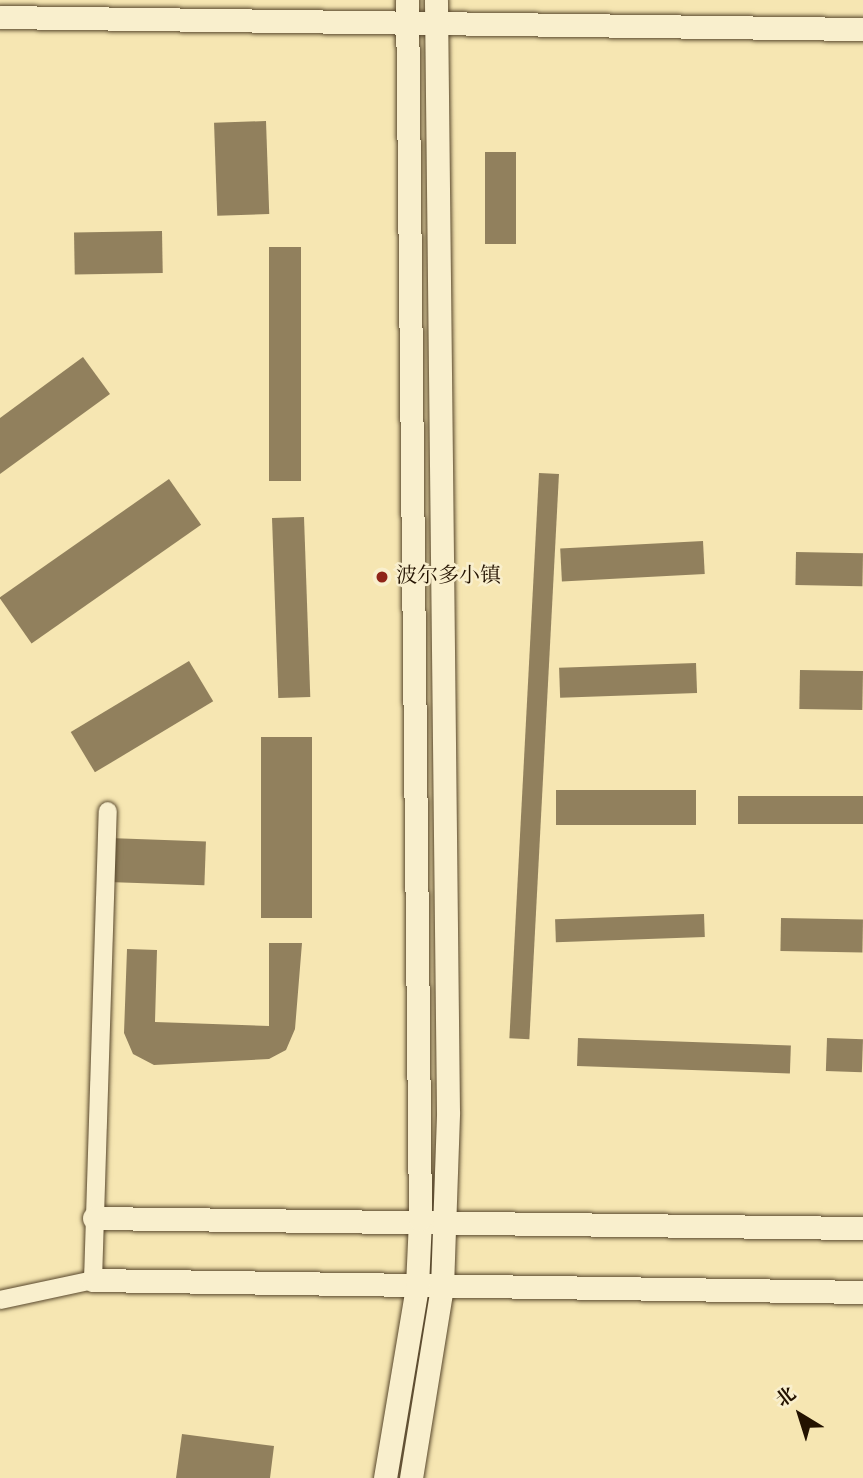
<!DOCTYPE html>
<html>
<head>
<meta charset="utf-8">
<style>
	body { margin:0 }
	#map { position:relative; width:863px; height:1478px; overflow:hidden; background:#f6e6b2; font-family:"Old Standard TT","Noto Serif SC",serif }
	div>[style] { position:absolute }
	[style*='--x'] { left:calc(var(--x)*1px); top:calc(var(--y)*1px); width:calc(var(--w)*1px); rotate:calc(var(--a)*1deg) }
	.building>* { inset:0; background:#91805d; transform-origin:0 0 }
	.roads { filter:drop-shadow(0 0 2px #58472c) drop-shadow(0 0 2px #58472c) }
	.minor>* { height:18px; margin:-9px; padding:0 9px; transform-origin:9px; border-radius:9px; background:#f9efcd }
	.tertiary>* { height:23px; margin:-11.5px; padding:0 11.5px; transform-origin:11.5px; border-radius:11.5px; background:#f9efcd }
	.dots>* { width:19px; height:19px; translate:-50% -50%; box-sizing:border-box; border:4px solid #f9efcd; border-radius:50% }
	span { translate:-50% -50%; white-space:nowrap; text-align:center; line-height:1.15; -webkit-text-stroke:5px #f9efcd; paint-order:stroke }
	.poi-label { font-size:21px; color:#231200 }
	.left { translate:0 -50%; text-align:left }
	.north { position:absolute; left:765px; top:1380px; width:70px; height:70px; -webkit-text-stroke:5px #f9efcd; paint-order:stroke; rotate:322deg; font-size:19px; font-weight:700; line-height:28px; text-align:center; color:#231200 }
	.north::after { content:''; display:block; margin:auto; width:24px; height:32px; background:#231200; clip-path:polygon(50% 0,100% 100%,50% 72%,0 100%) }
</style>
</head>
<body>
<div id="map">
	<div class="building">
		<i style="left:266px;top:121px;width:93px;height:52px;rotate:88deg"></i>
		<i style="left:485px;top:152px;width:31px;height:92px"></i>
		<i style="left:162px;top:231px;width:42px;height:88px;rotate:89deg"></i>
		<i style="left:269px;top:247px;width:32px;height:234px"></i>
		<i style="clip-path:polygon(83px 357px,110px 394px,0 474px,0 418px)"></i>
		<i style="left:539px;top:473px;width:20px;height:566px;rotate:3deg"></i>
		<i style="left:169px;top:479px;width:56px;height:207px;rotate:55deg"></i>
		<i style="left:304px;top:517px;width:180px;height:32px;rotate:88deg"></i>
		<i style="left:703px;top:541px;width:33px;height:143px;rotate:87deg"></i>
		<i style="left:796px;top:552px;width:67px;height:33px;rotate:1deg"></i>
		<i style="left:189px;top:661px;width:47px;height:138px;rotate:59deg"></i>
		<i style="left:696px;top:663px;width:30px;height:137px;rotate:88deg"></i>
		<i style="left:800px;top:670px;width:63px;height:39px;rotate:1deg"></i>
		<i style="left:261px;top:737px;width:51px;height:181px"></i>
		<i style="left:556px;top:790px;width:140px;height:35px"></i>
		<i style="left:863px;top:796px;width:28px;height:125px;rotate:90deg"></i>
		<i style="left:109px;top:838px;width:97px;height:44px;rotate:2deg"></i>
		<i style="left:704px;top:914px;width:23px;height:149px;rotate:88deg"></i>
		<i style="left:781px;top:918px;width:82px;height:33px;rotate:1deg"></i>
		<i style="clip-path:polygon(269px 943px,302px 943px,295px 1029px,286px 1050px,269px 1059px,154px 1065px,133px 1054px,124px 1033px,127px 949px,157px 950px,155px 1022px,269px 1026px)"></i>
		<i style="left:578px;top:1038px;width:213px;height:28px;rotate:2deg"></i>
		<i style="left:827px;top:1038px;width:36px;height:33px;rotate:2deg"></i>
		<i style="clip-path:polygon(182px 1434px,274px 1446px,270px 1478px,176px 1478px)"></i>
	</div>
	<div class="roads">
		<div class="minor">
			<i style="--x:0;--y:1300;--w:95;--a:-12.1"></i>
			<i style="--x:93;--y:1280;--w:469;--a:-88.2"></i>
		</div>
		<div class="tertiary">
			<i style="--x:0;--y:17;--w:863;--a:0.8"></i>
			<i style="--x:94;--y:1218;--w:769;--a:0.75"></i>
			<i style="--x:93;--y:1280;--w:770;--a:0.89"></i>
			<i style="--x:385;--y:1478;--w:195;--a:-80.5"></i>
			<i style="--x:417;--y:1286;--w:67;--a:-87.4"></i>
			<i style="--x:420;--y:1219;--w:1219;--a:-90.61"></i>
			<i style="--x:411;--y:1478;--w:193;--a:-80.8"></i>
			<i style="--x:442;--y:1287;--w:175;--a:-88"></i>
			<i style="--x:448;--y:1112;--w:1112;--a:-90.62"></i>
		</div>
	</div>
	<div class="dots">
		<i style="left:382px;top:577px;background:#8f2418"></i>
	</div>
	<div class="poi-label">
		<span class="left" style="left:396px;top:577px">波尔多小镇</span>
	</div>
	<div class="north">北</div>
</div>
</body>
</html>
